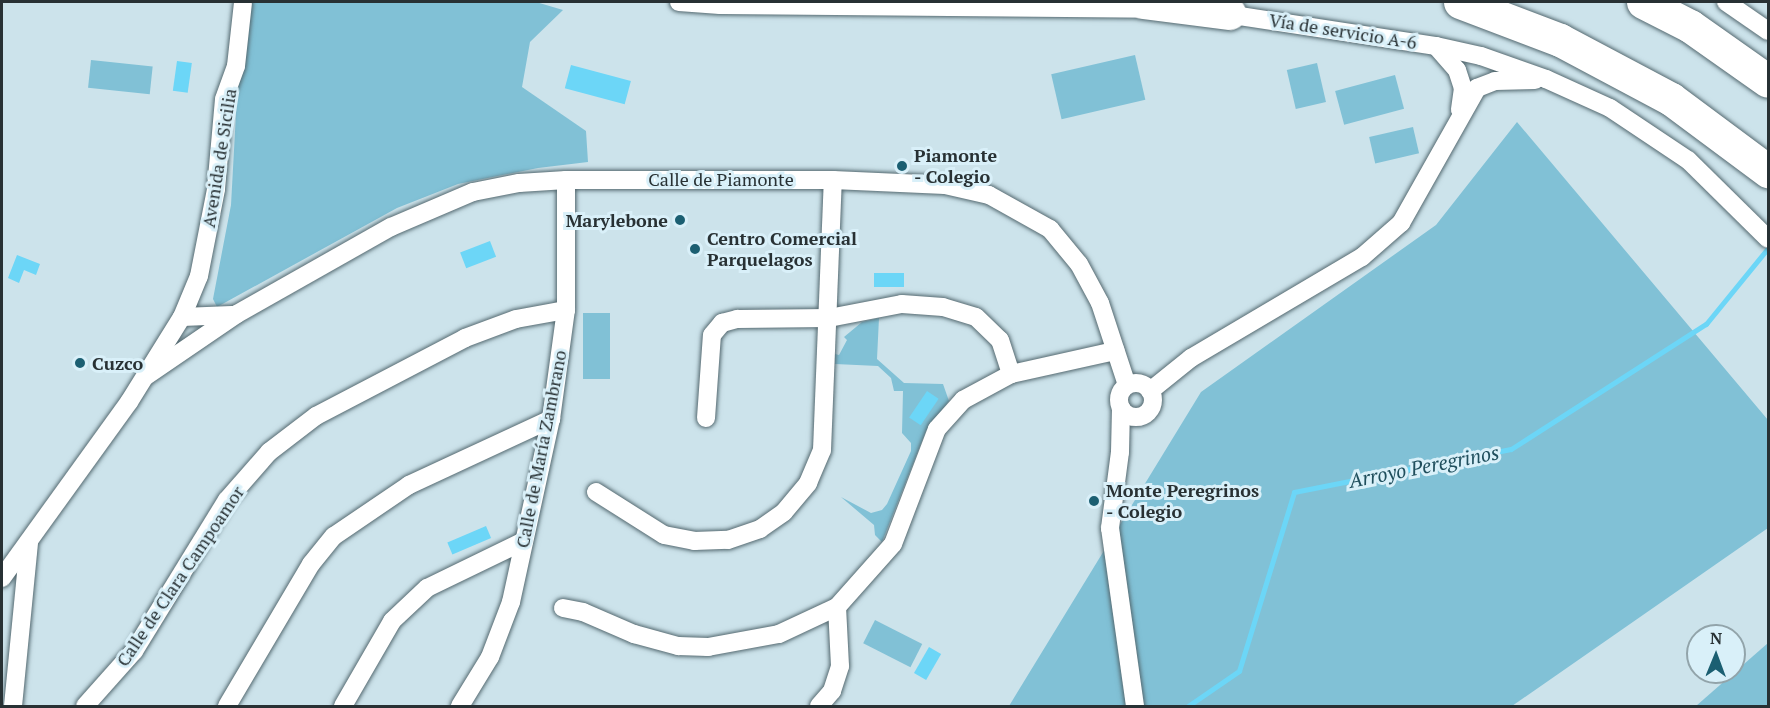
<!DOCTYPE html>
<html>
<head>
<meta charset="utf-8">
<style>
	body { margin:0 }
	#map { position:relative; width:1770px; height:708px; overflow:hidden; background:#cce3eb; font-family:"PT Serif",serif }
	div>[style] { position:absolute }
	[style*='--x'] { left:calc(var(--x)*1px); top:calc(var(--y)*1px); width:calc(var(--w)*1px); rotate:calc(var(--a)*1deg) }
	.green>* { inset:0; background:#81c1d6; transform-origin:0 0 }
	.water>* { inset:0; background:#6cd6f7; transform-origin:0 0 }
	.stream>* { height:5px; margin:-2.5px; padding:0 2.5px; transform-origin:2.5px; border-radius:2.5px; background:#6cd6f7 }
	.roads { filter:drop-shadow(0 0 2px #546970) drop-shadow(0 0 2px #546970) }
	.street>* { height:18px; margin:-9px; padding:0 9px; transform-origin:9px; border-radius:9px; background:#fff }
	.street>.ring { margin:-9px; padding:0; box-sizing:content-box; background:none; border:18px solid #fff; border-radius:50% }
	.highway>* { height:33px; margin:-16.5px; padding:0 16.5px; transform-origin:16.5px; border-radius:16.5px; background:#fff }
	.dots>* { width:16px; height:16px; translate:-50% -50%; box-sizing:border-box; border:3px solid #d9f0f9; border-radius:50% }
	span { translate:-50% -50%; white-space:nowrap; text-align:center; line-height:1.15; -webkit-text-stroke:6px #d9f0f9; paint-order:stroke }
	.street-label { font-size:18px; color:#283134 }
	.poi-label { font-size:18px; color:#283134; font-weight:700 }
	.left { translate:0 -50%; text-align:left }
	.right { translate:-100% -50%; text-align:right }
	.water-label { font-size:20px; color:#204f5d; font-style:italic }
	.frame { position:absolute; inset:0; border:3px solid #283134; pointer-events:none }
	.north { position:absolute; left:1686px; top:624px; width:60px; height:60px; box-sizing:border-box; background:#d9f0f9; border:2px solid #92a4aa; border-radius:50%; rotate:1deg; font-size:16px; font-weight:700; line-height:24px; text-align:center; color:#283134 }
	.north::after { content:''; display:block; margin:auto; width:21px; height:27px; background:#1b5f72; clip-path:polygon(50% 0,100% 100%,50% 72%,0 100%) }
</style>
</head>
<body>
<div id="map">
	<div class="green">
		<i style="clip-path:polygon(249px 2px,536px 2px,563px 10px,530px 42px,522px 87px,586px 131px,588px 162px,538px 168px,458px 184px,397px 208px,217px 307px,213px 299px,231px 205px,238px 77px)"></i>
		<i style="left:1135px;top:55px;width:46px;height:86px;rotate:77deg"></i>
		<i style="left:91px;top:60px;width:62px;height:28px;rotate:6deg"></i>
		<i style="left:1317px;top:63px;width:40px;height:31px;rotate:77deg"></i>
		<i style="left:1395px;top:75px;width:35px;height:62px;rotate:75deg"></i>
		<i style="clip-path:polygon(1517px 122px,1768px 420px,1768px 528px,1512px 706px,1009px 706px,1201px 392px,1436px 225px)"></i>
		<i style="left:1413px;top:127px;width:27px;height:45px;rotate:77deg"></i>
		<i style="left:583px;top:313px;width:27px;height:66px"></i>
		<i style="clip-path:polygon(879px 318px,877px 359px,904px 383px,943px 384px,949px 401px,926px 431px,882px 542px,875px 535px,874px 525px,841px 497px,871px 513px,882px 510px,887px 504px,911px 451px,911px 443px,902px 433px,903px 391px,894px 391px,891px 378px,878px 366px,835px 364px,835px 354px,839px 355px,847px 340px,844px 337px,862px 322px)"></i>
		<i style="left:875px;top:620px;width:53px;height:26px;rotate:27deg"></i>
		<i style="clip-path:polygon(1768px 643px,1768px 706px,1696px 706px)"></i>
	</div>
	<div class="water">
		<i style="left:177px;top:61px;width:15px;height:30px;rotate:8deg"></i>
		<i style="left:571px;top:65px;width:62px;height:24px;rotate:15deg"></i>
		<i style="left:490px;top:241px;width:17px;height:32px;rotate:69deg"></i>
		<i style="clip-path:polygon(17px 255px,40px 264px,36px 275px,24px 270px,19px 283px,8px 278px)"></i>
		<i style="left:874px;top:273px;width:30px;height:14px"></i>
		<i style="left:927px;top:391px;width:14px;height:32px;rotate:34deg"></i>
		<i style="left:486px;top:526px;width:13px;height:42px;rotate:67deg"></i>
		<i style="left:929px;top:647px;width:14px;height:30px;rotate:30deg"></i>
	</div>
	<div class="stream">
		<i style="--x:1188;--y:706;--w:62;--a:-34.5"></i>
		<i style="--x:1239;--y:671;--w:187;--a:-72.9"></i>
		<i style="--x:1294;--y:492;--w:221;--a:-11.2"></i>
		<i style="--x:1511;--y:449;--w:232;--a:-32.7"></i>
		<i style="--x:1706;--y:324;--w:98;--a:-50.8"></i>
	</div>
	<div class="roads">
		<div class="street">
			<i style="--x:679;--y:2;--w:41;--a:4.2"></i>
			<i style="--x:720;--y:5;--w:431;--a:0.5"></i>
			<i style="--x:1726;--y:2;--w:51;--a:34.6"></i>
			<i style="--x:1220;--y:13;--w:219;--a:8.7"></i>
			<i style="--x:1436;--y:46;--w:46;--a:12.5"></i>
			<i style="--x:1481;--y:56;--w:69;--a:19.5"></i>
			<i style="--x:1546;--y:79;--w:70;--a:24.4"></i>
			<i style="--x:1610;--y:108;--w:94;--a:33.7"></i>
			<i style="--x:1688;--y:160;--w:112;--a:44.6"></i>
			<i style="--x:1436;--y:46;--w:32;--a:49"></i>
			<i style="--x:1457;--y:70;--w:19;--a:72"></i>
			<i style="--x:1463;--y:88;--w:22;--a:98"></i>
			<i style="--x:182;--y:317;--w:50;--a:-2.3"></i>
			<i style="--x:146;--y:376;--w:110;--a:-34.3"></i>
			<i style="--x:237;--y:314;--w:177;--a:-29.5"></i>
			<i style="--x:391;--y:227;--w:89;--a:-23.1"></i>
			<i style="--x:473;--y:192;--w:47;--a:-11.1"></i>
			<i style="--x:519;--y:183;--w:47;--a:-3.7"></i>
			<i style="--x:566;--y:180;--w:267;--a:0"></i>
			<i style="--x:833;--y:180;--w:112;--a:2.6"></i>
			<i style="--x:945;--y:185;--w:45;--a:12.8"></i>
			<i style="--x:989;--y:195;--w:70;--a:29.1"></i>
			<i style="--x:1050;--y:229;--w:45;--a:50.4"></i>
			<i style="--x:1079;--y:264;--w:44;--a:61.7"></i>
			<i style="--x:1100;--y:303;--w:86;--a:71.8"></i>
			<i class="ring" style="left:1119px;top:383px;width:16px;height:16px"></i>
			<i style="--x:1150;--y:391;--w:53;--a:-38.8"></i>
			<i style="--x:1191;--y:358;--w:199;--a:-30.6"></i>
			<i style="--x:1362;--y:257;--w:52;--a:-41.1"></i>
			<i style="--x:1401;--y:223;--w:155;--a:-60.6"></i>
			<i style="--x:1477;--y:88;--w:19;--a:-21"></i>
			<i style="--x:1495;--y:81;--w:40;--a:-1.4"></i>
			<i style="--x:1121;--y:408;--w:44;--a:91.3"></i>
			<i style="--x:1120;--y:452;--w:77;--a:97.5"></i>
			<i style="--x:1110;--y:528;--w:180;--a:82"></i>
			<i style="--x:706;--y:418;--w:83;--a:-85.9"></i>
			<i style="--x:712;--y:335;--w:16;--a:-50"></i>
			<i style="--x:722;--y:323;--w:16;--a:-15"></i>
			<i style="--x:737;--y:319;--w:92;--a:-0.6"></i>
			<i style="--x:829;--y:318;--w:74;--a:-10.9"></i>
			<i style="--x:902;--y:304;--w:41;--a:4.2"></i>
			<i style="--x:943;--y:307;--w:34;--a:17"></i>
			<i style="--x:976;--y:317;--w:33;--a:44"></i>
			<i style="--x:1000;--y:340;--w:36;--a:72"></i>
			<i style="--x:596;--y:492;--w:80;--a:32.3"></i>
			<i style="--x:664;--y:535;--w:31;--a:11"></i>
			<i style="--x:694;--y:541;--w:34;--a:-2"></i>
			<i style="--x:728;--y:540;--w:34;--a:-19"></i>
			<i style="--x:760;--y:529;--w:29;--a:-35"></i>
			<i style="--x:784;--y:512;--w:38;--a:-50"></i>
			<i style="--x:808;--y:483;--w:36;--a:-67"></i>
			<i style="--x:822;--y:450;--w:270;--a:-87.7"></i>
			<i style="--x:2;--y:578;--w:217;--a:-54.2"></i>
			<i style="--x:129;--y:402;--w:100;--a:-58.1"></i>
			<i style="--x:182;--y:317;--w:44;--a:-67.5"></i>
			<i style="--x:199;--y:276;--w:89;--a:-78.9"></i>
			<i style="--x:216;--y:189;--w:90;--a:-84.9"></i>
			<i style="--x:224;--y:99;--w:35;--a:-70"></i>
			<i style="--x:236;--y:66;--w:63;--a:-83.7"></i>
			<i style="--x:563;--y:608;--w:20;--a:11"></i>
			<i style="--x:583;--y:612;--w:56;--a:23.3"></i>
			<i style="--x:634;--y:634;--w:46;--a:15.3"></i>
			<i style="--x:678;--y:646;--w:30;--a:2"></i>
			<i style="--x:708;--y:647;--w:72;--a:-10.4"></i>
			<i style="--x:779;--y:634;--w:64;--a:-25"></i>
			<i style="--x:13;--y:706;--w:165;--a:-84.4"></i>
			<i style="--x:85;--y:706;--w:74;--a:-48.3"></i>
			<i style="--x:134;--y:651;--w:177;--a:-58.4"></i>
			<i style="--x:227;--y:500;--w:64;--a:-48.8"></i>
			<i style="--x:269;--y:452;--w:59;--a:-37.5"></i>
			<i style="--x:316;--y:416;--w:168;--a:-27.6"></i>
			<i style="--x:465;--y:338;--w:54;--a:-20.4"></i>
			<i style="--x:516;--y:319;--w:51;--a:-10.2"></i>
			<i style="--x:227;--y:706;--w:165;--a:-59.4"></i>
			<i style="--x:311;--y:564;--w:36;--a:-51"></i>
			<i style="--x:334;--y:536;--w:91;--a:-34.2"></i>
			<i style="--x:409;--y:485;--w:157;--a:-24.9"></i>
			<i style="--x:343;--y:706;--w:98;--a:-60"></i>
			<i style="--x:392;--y:621;--w:48;--a:-43.3"></i>
			<i style="--x:427;--y:588;--w:108;--a:-25.9"></i>
			<i style="--x:460;--y:706;--w:57;--a:-58.5"></i>
			<i style="--x:490;--y:657;--w:59;--a:-69.1"></i>
			<i style="--x:511;--y:602;--w:187;--a:-77.7"></i>
			<i style="--x:551;--y:419;--w:110;--a:-82.2"></i>
			<i style="--x:566;--y:310;--w:130;--a:-90"></i>
			<i style="--x:819;--y:706;--w:20;--a:-49"></i>
			<i style="--x:832;--y:691;--w:26;--a:-72"></i>
			<i style="--x:840;--y:666;--w:59;--a:-92.9"></i>
			<i style="--x:837;--y:607;--w:84;--a:-48.4"></i>
			<i style="--x:893;--y:544;--w:123;--a:-69.1"></i>
			<i style="--x:937;--y:429;--w:39;--a:-48"></i>
			<i style="--x:963;--y:400;--w:55;--a:-28.4"></i>
			<i style="--x:1011;--y:374;--w:107;--a:-12.5"></i>
		</div>
		<div class="highway">
			<i style="--x:1143;--y:2;--w:87;--a:7.3"></i>
			<i style="--x:1460;--y:2;--w:107;--a:20.8"></i>
			<i style="--x:1560;--y:40;--w:126;--a:28"></i>
			<i style="--x:1671;--y:99;--w:121;--a:36.6"></i>
			<i style="--x:1643;--y:2;--w:53;--a:27.1"></i>
			<i style="--x:1690;--y:26;--w:95;--a:35.2"></i>
		</div>
	</div>
	<div class="dots">
		<i style="left:902px;top:166px;background:#1b5f72"></i>
		<i style="left:680px;top:220px;background:#1b5f72"></i>
		<i style="left:695px;top:249px;background:#1b5f72"></i>
		<i style="left:80px;top:363px;background:#1b5f72"></i>
		<i style="left:1094px;top:501px;background:#1b5f72"></i>
	</div>
	<div class="street-label">
		<span style="left:1343px;top:31px;rotate:9deg">Vía de servicio A-6</span>
		<span style="left:219px;top:158px;rotate:-81deg">Avenida de Sicilia</span>
		<span style="left:721px;top:179px">Calle de Piamonte</span>
		<span style="left:541px;top:449px;rotate:-79deg">Calle de María Zambrano</span>
		<span style="left:180px;top:576px;rotate:-56deg">Calle de Clara Campoamor</span>
	</div>
	<div class="poi-label">
		<span class="left" style="left:914px;top:166px">Piamonte<br>- Colegio</span>
		<span class="right" style="left:668px;top:220px">Marylebone</span>
		<span class="left" style="left:707px;top:249px">Centro Comercial<br>Parquelagos</span>
		<span class="left" style="left:92px;top:363px">Cuzco</span>
		<span class="left" style="left:1106px;top:501px">Monte Peregrinos<br>- Colegio</span>
	</div>
	<div class="water-label">
		<span style="left:1424px;top:466px;rotate:-11deg">Arroyo Peregrinos</span>
	</div>
	<div class="frame"></div>
	<div class="north">N</div>
</div>
</body>
</html>
